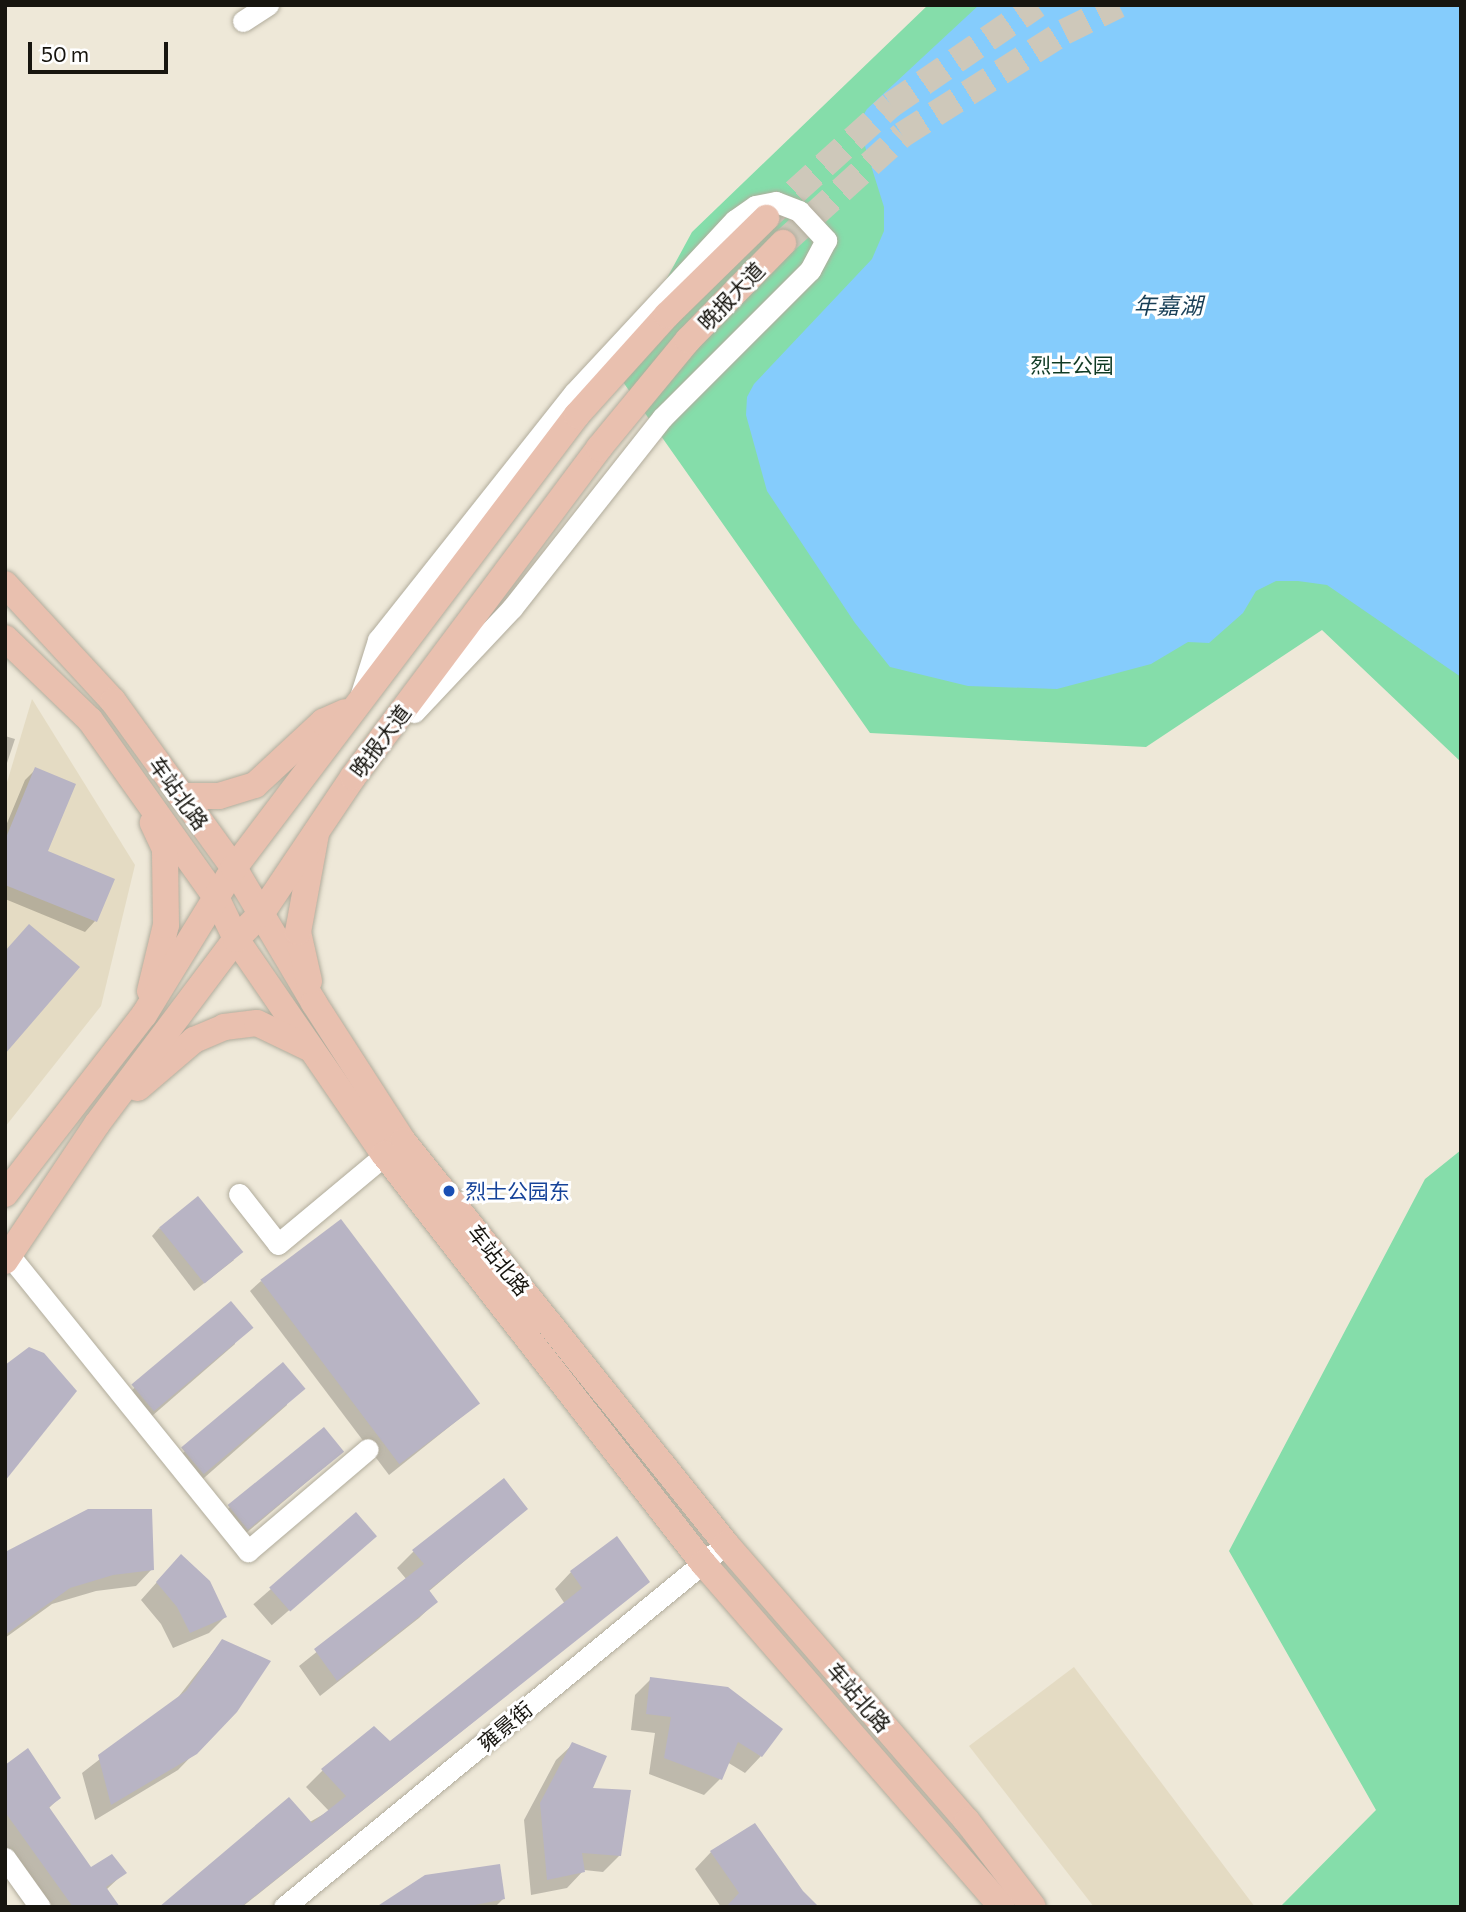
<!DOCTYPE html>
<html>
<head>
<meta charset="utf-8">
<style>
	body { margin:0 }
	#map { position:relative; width:1466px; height:1912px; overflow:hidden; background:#eee8d8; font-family:Commissioner,"Noto Sans SC",sans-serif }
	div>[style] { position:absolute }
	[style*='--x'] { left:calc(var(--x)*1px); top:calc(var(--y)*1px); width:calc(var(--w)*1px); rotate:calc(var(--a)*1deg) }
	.built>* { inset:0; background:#e4dbc3 }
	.green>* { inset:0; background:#85ddaa }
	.water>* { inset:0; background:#85ccfc }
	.shadow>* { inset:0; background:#0003; transform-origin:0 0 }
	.building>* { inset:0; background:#b8b4c4; transform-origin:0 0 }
	.major-tunnel>* { height:26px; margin-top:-13px; transform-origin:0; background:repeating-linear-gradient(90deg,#cec8ba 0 26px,transparent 0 39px) }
	.roads { filter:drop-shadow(0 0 2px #b1ac9c) drop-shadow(0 0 2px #b1ac9c) }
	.minor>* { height:21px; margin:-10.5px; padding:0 10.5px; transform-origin:10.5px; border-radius:10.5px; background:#fff }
	.major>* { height:26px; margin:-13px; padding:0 13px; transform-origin:13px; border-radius:13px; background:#e9c0af }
	.dots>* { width:19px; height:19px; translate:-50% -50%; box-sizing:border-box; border:4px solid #fff; border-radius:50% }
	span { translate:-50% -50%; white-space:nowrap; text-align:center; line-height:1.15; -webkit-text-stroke:6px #fff; paint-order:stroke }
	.street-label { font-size:21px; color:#17150f }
	.park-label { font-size:21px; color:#103b25 }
	.transit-label { font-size:21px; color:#164399 }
	.left { translate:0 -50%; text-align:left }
	.water-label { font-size:23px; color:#183f57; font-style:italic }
	.frame { position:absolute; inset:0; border:7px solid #17150f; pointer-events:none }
	.scale { position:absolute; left:28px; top:42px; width:140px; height:32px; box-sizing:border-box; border:4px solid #17150f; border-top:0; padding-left:9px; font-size:21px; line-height:24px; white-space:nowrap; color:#17150f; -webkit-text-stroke:5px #fff; paint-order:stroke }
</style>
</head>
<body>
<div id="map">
	<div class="built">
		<i style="clip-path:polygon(32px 699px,135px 865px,101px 1006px,5px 1127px,5px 789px)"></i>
		<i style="clip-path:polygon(1074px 1667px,1255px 1907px,1094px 1907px,969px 1746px)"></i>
	</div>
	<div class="green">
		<i style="clip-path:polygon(928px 5px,1461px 5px,1461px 762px,1322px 630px,1146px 747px,870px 733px,616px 372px,692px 232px)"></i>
		<i style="clip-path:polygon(1461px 1150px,1461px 1907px,1280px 1907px,1376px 1810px,1229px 1551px,1425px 1179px)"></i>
	</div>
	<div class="water">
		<i style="clip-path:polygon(979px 5px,1461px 5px,1461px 677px,1327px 585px,1298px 581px,1276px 581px,1256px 591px,1243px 613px,1209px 643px,1188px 642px,1151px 664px,1057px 689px,968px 686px,890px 667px,855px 623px,767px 491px,746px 415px,747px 397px,754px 384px,872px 259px,884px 231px,884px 207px,858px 124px,867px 109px)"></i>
	</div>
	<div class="shadow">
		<i style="clip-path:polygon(5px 736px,15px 739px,5px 769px)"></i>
		<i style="clip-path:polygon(36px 769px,46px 852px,95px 921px,85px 932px,5px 899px,5px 828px,25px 780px)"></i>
		<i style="clip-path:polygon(159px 1228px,234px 1260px,194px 1291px,152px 1236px)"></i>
		<i style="clip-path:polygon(261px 1281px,479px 1403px,389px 1475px,250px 1291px)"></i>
		<i style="clip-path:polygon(231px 1304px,235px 1344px,137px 1429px,116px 1404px)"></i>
		<i style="clip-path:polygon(283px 1365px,287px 1405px,188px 1492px,167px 1467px)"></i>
		<i style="clip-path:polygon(342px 1452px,231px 1546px,213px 1523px,230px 1507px)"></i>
		<i style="clip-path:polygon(526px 1509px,428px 1592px,436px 1602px,419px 1618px,320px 1696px,299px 1666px,407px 1580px,397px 1568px,414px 1551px)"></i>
		<i style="clip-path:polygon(88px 1511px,152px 1569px,136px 1586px,96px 1591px,52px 1604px,5px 1638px,5px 1554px)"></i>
		<i style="left:356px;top:1515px;width:28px;height:136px;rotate:49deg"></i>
		<i style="clip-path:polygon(571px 1572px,648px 1582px,242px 1907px,162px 1907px,329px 1811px,306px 1787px,323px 1770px,390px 1743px,565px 1604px,555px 1589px)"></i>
		<i style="clip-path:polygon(165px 1573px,225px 1617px,209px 1633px,173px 1648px,161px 1624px,141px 1600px)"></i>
		<i style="clip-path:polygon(222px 1641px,235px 1711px,178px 1770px,95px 1820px,82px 1773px,176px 1700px)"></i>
		<i style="clip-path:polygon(651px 1679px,761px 1756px,745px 1773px,727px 1762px,720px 1779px,704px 1795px,649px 1774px,655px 1733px,631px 1730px,635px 1695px)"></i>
		<i style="clip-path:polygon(573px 1744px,620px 1855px,603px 1872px,584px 1870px,567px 1888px,531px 1895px,524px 1820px,556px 1760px)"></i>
		<i style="clip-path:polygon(5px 1767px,59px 1798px,48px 1809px,90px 1869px,124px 1873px,106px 1890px,118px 1907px,45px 1907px,5px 1851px)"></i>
		<i style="clip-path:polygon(711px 1852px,801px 1892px,817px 1907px,721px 1907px,695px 1869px)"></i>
		<i style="clip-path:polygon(503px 1899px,495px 1907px,379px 1907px)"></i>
	</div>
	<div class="building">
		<i style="clip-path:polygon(35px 767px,76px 784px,48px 851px,115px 879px,97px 922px,5px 885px,5px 840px)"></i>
		<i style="clip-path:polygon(29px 924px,80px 967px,5px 1054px,5px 951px)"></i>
		<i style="left:198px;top:1196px;width:72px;height:50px;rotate:51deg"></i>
		<i style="left:341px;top:1219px;width:231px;height:101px;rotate:53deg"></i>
		<i style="left:231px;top:1301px;width:35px;height:130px;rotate:50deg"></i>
		<i style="clip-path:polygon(29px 1347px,44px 1353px,77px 1391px,5px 1481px,5px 1365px)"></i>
		<i style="left:283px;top:1362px;width:35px;height:133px;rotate:50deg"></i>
		<i style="left:324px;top:1427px;width:32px;height:124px;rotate:51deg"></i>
		<i style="clip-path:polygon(504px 1478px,528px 1509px,429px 1590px,438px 1602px,337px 1681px,314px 1649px,424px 1564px,412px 1550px)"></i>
		<i style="clip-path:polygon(88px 1509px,152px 1509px,154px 1570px,113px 1575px,70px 1588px,5px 1635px,5px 1552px)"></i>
		<i style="left:356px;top:1512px;width:32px;height:115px;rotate:49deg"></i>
		<i style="clip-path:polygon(617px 1536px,650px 1582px,241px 1907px,159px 1907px,289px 1797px,312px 1823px,346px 1796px,321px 1769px,374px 1726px,390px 1741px,582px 1588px,570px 1571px)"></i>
		<i style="clip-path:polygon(181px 1554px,210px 1581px,227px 1617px,190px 1633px,177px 1607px,156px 1582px)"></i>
		<i style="clip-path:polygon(222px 1639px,271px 1661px,237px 1712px,197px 1754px,111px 1805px,98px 1755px,186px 1691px)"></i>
		<i style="clip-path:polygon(650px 1677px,728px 1687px,783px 1729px,762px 1757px,738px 1742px,722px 1780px,664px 1758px,671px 1717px,646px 1714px)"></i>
		<i style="clip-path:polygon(572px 1742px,607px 1756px,593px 1788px,631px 1790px,621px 1856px,582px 1853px,585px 1872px,547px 1880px,540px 1803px)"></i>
		<i style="clip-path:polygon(28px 1748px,61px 1798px,49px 1807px,91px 1867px,112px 1854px,127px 1873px,106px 1887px,120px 1907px,73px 1907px,5px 1812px,5px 1765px)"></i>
		<i style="clip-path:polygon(755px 1823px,803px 1891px,819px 1907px,726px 1907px,739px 1893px,710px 1851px)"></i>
		<i style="clip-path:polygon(500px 1864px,505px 1899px,465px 1907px,376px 1907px,425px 1875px)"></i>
	</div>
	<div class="major-tunnel">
		<i style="--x:766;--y:218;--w:169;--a:-42.1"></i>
		<i style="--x:891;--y:105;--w:177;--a:-34.4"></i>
		<i style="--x:783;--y:243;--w:161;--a:-42.2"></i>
		<i style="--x:902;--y:135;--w:192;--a:-32.4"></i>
		<i style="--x:1064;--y:32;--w:61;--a:-26.1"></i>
	</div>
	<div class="roads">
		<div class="minor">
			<i style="--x:243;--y:21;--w:30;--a:-33"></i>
			<i style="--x:361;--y:694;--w:57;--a:-72.5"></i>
			<i style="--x:378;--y:640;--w:315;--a:-51.6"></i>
			<i style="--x:574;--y:393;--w:236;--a:-47.1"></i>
			<i style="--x:735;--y:220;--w:24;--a:-35"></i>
			<i style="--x:755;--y:206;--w:21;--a:-11"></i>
			<i style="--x:776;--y:202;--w:25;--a:21"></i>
			<i style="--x:799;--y:211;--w:40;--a:47"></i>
			<i style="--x:826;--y:240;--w:34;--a:118"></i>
			<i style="--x:810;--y:270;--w:209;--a:135"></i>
			<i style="--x:662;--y:418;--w:242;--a:128.3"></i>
			<i style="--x:512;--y:608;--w:143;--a:133.3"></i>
			<i style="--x:239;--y:1194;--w:63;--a:52"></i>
			<i style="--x:278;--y:1244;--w:155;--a:-39.8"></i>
			<i style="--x:5;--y:1250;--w:387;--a:51.1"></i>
			<i style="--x:248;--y:1551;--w:157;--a:-40.4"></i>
			<i style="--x:5;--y:1858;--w:60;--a:54.5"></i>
			<i style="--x:284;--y:1907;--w:572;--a:-39.4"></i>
		</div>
		<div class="major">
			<i style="--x:5;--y:584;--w:159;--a:47.3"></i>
			<i style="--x:113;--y:701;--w:206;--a:54.1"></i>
			<i style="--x:234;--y:868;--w:157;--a:59.3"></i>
			<i style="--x:314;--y:1003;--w:164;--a:57.2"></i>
			<i style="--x:403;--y:1141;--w:516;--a:51.29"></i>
			<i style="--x:726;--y:1544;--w:367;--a:49"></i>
			<i style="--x:967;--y:1821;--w:108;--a:52.5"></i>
			<i style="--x:5;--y:638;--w:118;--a:44"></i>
			<i style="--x:90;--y:720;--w:217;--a:54.6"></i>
			<i style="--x:216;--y:897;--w:47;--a:64.5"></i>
			<i style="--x:236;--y:939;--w:261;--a:55.5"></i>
			<i style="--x:384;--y:1154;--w:519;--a:52.05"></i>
			<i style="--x:703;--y:1563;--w:456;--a:49"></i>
			<i style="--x:181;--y:796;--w:38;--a:0"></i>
			<i style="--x:219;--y:796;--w:38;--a:-17"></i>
			<i style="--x:255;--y:785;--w:93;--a:-42.8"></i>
			<i style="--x:323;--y:722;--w:24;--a:-24"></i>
			<i style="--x:309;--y:981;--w:50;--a:-102.7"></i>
			<i style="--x:298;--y:932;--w:100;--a:-79.6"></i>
			<i style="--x:150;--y:991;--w:68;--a:-76.4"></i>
			<i style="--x:166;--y:925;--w:76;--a:-90.8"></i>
			<i style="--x:165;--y:849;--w:29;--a:-115"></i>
			<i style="--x:138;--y:1088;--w:74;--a:-40.6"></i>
			<i style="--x:194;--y:1040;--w:33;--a:-23"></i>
			<i style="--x:224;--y:1027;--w:33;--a:-7"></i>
			<i style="--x:257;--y:1023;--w:60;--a:25.7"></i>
			<i style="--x:5;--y:1194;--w:227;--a:-52.2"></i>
			<i style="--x:144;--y:1015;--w:172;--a:-58.5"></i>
			<i style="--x:234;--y:868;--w:568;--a:-52.87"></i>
			<i style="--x:577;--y:415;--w:135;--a:-48"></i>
			<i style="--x:667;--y:315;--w:139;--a:-44.4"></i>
			<i style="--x:5;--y:1261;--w:165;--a:-56.1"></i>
			<i style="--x:97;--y:1124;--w:231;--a:-53.1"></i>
			<i style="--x:236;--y:939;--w:35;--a:-45"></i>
			<i style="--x:261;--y:914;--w:165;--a:-56.1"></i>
			<i style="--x:353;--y:777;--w:411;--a:-53.2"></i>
			<i style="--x:599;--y:448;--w:140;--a:-50.5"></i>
			<i style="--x:688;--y:340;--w:136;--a:-45.6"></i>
		</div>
	</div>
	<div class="dots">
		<i style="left:449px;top:1191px;background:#1a4fb4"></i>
	</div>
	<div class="street-label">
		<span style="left:731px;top:296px;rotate:-46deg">晚报大道</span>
		<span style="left:380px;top:741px;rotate:-53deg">晚报大道</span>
		<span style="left:179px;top:793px;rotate:54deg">车站北路</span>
		<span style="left:499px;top:1260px;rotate:51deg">车站北路</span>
		<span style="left:859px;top:1697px;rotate:49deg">车站北路</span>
		<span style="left:505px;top:1726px;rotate:-40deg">雍景街</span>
	</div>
	<div class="park-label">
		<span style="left:1072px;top:365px">烈士公园</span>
	</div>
	<div class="transit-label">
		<span class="left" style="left:465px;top:1191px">烈士公园东</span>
	</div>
	<div class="water-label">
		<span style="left:1168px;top:305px">年嘉湖</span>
	</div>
	<div class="frame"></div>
	<div class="scale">50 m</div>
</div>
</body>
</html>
